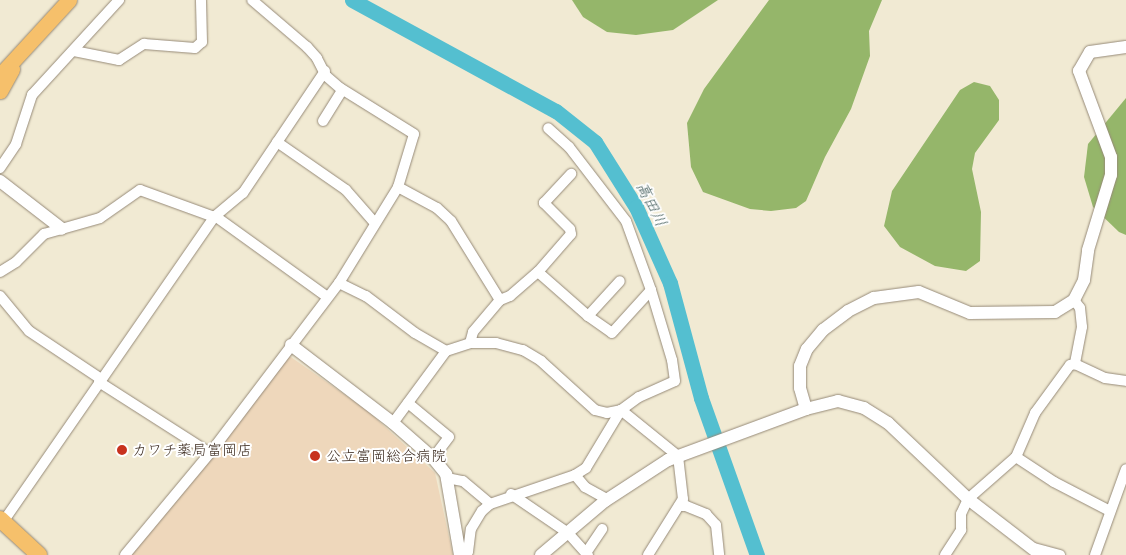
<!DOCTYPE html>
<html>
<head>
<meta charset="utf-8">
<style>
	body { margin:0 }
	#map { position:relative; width:1126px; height:555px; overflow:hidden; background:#f1ead3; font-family:Delius,"Klee One",sans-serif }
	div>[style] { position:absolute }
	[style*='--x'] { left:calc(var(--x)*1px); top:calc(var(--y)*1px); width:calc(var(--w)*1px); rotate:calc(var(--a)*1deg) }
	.built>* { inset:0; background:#eed7bb }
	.forest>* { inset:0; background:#95b66a }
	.river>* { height:15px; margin:-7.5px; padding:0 7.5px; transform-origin:7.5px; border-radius:7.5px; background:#54bfd0 }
	.roads { filter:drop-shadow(0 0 1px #968a78) drop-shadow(0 0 1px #968a78) }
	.minor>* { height:10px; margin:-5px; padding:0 5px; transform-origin:5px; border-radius:5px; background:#fff }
	.tertiary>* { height:12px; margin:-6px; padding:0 6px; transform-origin:6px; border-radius:6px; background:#fff }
	.primary>* { height:15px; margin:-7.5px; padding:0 7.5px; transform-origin:7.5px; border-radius:7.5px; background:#f6c06b }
	.trunk>* { height:16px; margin:-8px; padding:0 8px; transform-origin:8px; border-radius:8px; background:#f6c06b }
	.dots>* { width:14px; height:14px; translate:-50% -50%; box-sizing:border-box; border:2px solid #fff; border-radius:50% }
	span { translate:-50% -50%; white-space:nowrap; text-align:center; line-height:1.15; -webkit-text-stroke:4px #fff; paint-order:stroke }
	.poi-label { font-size:15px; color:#3b2a1e }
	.left { translate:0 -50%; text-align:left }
	.water-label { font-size:16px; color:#445e5c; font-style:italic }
</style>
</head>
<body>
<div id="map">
	<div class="built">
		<i style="clip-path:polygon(288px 355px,368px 411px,435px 473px,453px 555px,131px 555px)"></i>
	</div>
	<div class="forest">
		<i style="clip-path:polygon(572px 0,718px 0,673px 30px,636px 35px,607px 32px,583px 17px)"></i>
		<i style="clip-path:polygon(769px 0,882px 0,869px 31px,870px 56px,851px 109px,825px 157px,806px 201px,796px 208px,771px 211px,750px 209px,703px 192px,691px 167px,687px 123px,704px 89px)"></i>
		<i style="clip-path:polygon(974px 82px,990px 86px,999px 100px,999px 120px,975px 153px,972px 169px,981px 212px,980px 261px,966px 271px,935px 266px,900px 247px,884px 226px,892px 191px,960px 90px)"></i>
		<i style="clip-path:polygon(1126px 98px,1126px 235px,1119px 232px,1093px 207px,1084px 177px,1088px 144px)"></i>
	</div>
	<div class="river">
		<i style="--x:352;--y:0;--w:232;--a:28.6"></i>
		<i style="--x:556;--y:111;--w:50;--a:38.5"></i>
		<i style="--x:595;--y:142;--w:77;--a:57.8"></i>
		<i style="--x:636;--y:207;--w:83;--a:65.9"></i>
		<i style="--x:670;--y:283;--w:119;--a:74.9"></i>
		<i style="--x:701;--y:398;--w:167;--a:70.4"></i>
	</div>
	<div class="roads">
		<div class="minor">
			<i style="--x:74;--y:51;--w:46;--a:11.3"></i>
			<i style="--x:119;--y:60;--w:30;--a:-33"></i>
			<i style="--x:144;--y:44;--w:51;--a:4.5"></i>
			<i style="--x:195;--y:48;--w:9;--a:-41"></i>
			<i style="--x:202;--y:42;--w:42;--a:-91.4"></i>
			<i style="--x:323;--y:121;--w:36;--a:-58"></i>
			<i style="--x:277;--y:142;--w:84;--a:34.8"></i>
			<i style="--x:346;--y:190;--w:43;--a:48.8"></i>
			<i style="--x:0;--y:168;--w:29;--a:-56"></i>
			<i style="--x:16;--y:144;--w:52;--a:-71.9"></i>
			<i style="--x:32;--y:95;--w:129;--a:-47.5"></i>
			<i style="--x:398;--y:187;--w:44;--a:28.3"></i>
			<i style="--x:437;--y:208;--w:19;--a:43"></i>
			<i style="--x:451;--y:221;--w:93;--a:58.2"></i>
			<i style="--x:500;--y:300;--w:42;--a:130.2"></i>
			<i style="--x:473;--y:332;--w:11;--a:105"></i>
			<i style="--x:215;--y:216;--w:137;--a:35.8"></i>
			<i style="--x:0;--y:272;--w:19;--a:-32"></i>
			<i style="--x:16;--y:262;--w:40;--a:-45"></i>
			<i style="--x:44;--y:234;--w:58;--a:-15.9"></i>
			<i style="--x:100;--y:218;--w:49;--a:-35"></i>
			<i style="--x:140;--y:190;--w:79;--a:20"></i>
			<i style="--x:538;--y:272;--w:67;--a:41.3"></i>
			<i style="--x:588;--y:316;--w:47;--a:-47.6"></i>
			<i style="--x:339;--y:283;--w:30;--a:26"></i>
			<i style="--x:366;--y:296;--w:61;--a:37.1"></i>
			<i style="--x:415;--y:333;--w:36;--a:30"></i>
			<i style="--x:446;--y:351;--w:25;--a:-18"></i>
			<i style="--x:470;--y:343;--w:26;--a:0"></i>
			<i style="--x:496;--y:343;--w:28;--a:15"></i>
			<i style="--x:523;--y:350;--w:21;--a:31"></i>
			<i style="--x:541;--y:361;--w:73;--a:42.2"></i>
			<i style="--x:595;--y:410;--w:12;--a:14"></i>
			<i style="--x:607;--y:413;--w:14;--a:-12"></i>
			<i style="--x:621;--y:410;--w:73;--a:38.9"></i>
			<i style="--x:678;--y:456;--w:43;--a:83.4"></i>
			<i style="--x:683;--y:499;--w:66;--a:122"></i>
			<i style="--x:0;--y:296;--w:45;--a:50.4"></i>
			<i style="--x:29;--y:331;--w:87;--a:33.7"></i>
			<i style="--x:500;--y:300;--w:11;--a:-22"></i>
			<i style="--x:510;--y:296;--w:37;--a:-41"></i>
			<i style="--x:538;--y:272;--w:50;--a:-49"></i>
			<i style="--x:571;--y:234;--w:5;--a:-101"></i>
			<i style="--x:570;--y:229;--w:37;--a:-135"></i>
			<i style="--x:544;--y:203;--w:40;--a:-47"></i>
			<i style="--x:1074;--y:300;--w:10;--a:53"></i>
			<i style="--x:1080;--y:308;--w:19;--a:84"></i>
			<i style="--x:1082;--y:327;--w:38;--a:101"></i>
			<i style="--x:588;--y:316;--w:29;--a:35"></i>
			<i style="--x:612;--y:333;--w:58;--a:-47.8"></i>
			<i style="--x:1075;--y:364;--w:33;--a:25"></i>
			<i style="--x:1105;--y:378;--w:21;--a:8"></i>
			<i style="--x:99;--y:382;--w:132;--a:32.6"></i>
			<i style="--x:408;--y:403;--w:53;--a:39.7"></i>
			<i style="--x:449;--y:437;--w:26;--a:127"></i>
			<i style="--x:393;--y:423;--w:89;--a:-53.6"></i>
			<i style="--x:1016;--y:457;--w:45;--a:33.3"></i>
			<i style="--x:1054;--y:482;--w:63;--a:27.4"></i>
			<i style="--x:575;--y:475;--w:16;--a:50"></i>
			<i style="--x:585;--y:487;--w:25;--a:29"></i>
			<i style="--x:447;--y:478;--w:16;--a:11"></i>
			<i style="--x:463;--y:481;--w:35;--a:40"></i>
			<i style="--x:511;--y:494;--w:69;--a:34.4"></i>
			<i style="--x:568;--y:533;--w:30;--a:48"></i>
			<i style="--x:679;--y:506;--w:7;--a:0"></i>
			<i style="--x:686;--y:506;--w:22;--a:22"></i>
			<i style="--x:706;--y:514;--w:15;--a:48"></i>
			<i style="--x:716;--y:525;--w:30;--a:84"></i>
			<i style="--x:3;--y:522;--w:371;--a:-55.3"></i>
			<i style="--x:214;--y:217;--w:38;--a:-40"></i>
			<i style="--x:243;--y:193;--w:147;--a:-56.1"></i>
			<i style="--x:1034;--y:548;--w:27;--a:15"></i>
			<i style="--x:586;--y:553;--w:29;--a:-56"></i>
			<i style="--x:460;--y:554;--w:8;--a:-14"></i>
			<i style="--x:468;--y:552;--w:23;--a:-83"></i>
			<i style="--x:471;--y:529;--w:21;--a:-59"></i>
			<i style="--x:482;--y:511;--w:11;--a:-41"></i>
			<i style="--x:490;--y:504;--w:90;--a:-18.8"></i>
			<i style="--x:575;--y:475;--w:13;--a:-32"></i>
			<i style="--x:586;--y:468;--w:68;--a:-58.9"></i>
			<i style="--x:621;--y:410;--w:22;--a:-36"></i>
			<i style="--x:639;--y:397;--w:39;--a:-24"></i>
			<i style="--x:675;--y:381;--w:21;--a:-98"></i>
			<i style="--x:672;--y:360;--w:73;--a:-106.7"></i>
			<i style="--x:651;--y:290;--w:73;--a:-109.9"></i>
			<i style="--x:626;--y:221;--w:93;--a:-127.6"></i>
			<i style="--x:569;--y:147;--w:28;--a:-138"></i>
			<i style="--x:125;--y:555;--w:133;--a:-50.2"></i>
			<i style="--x:210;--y:453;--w:213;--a:-52.8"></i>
			<i style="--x:339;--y:283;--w:113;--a:-58.4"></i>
			<i style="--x:398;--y:187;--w:55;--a:-73.2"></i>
			<i style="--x:414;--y:134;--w:87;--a:-148.1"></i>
			<i style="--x:340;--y:88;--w:18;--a:-139"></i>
			<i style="--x:326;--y:76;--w:20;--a:-117"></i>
			<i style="--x:317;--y:58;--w:15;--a:-132"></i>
			<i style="--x:307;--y:47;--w:72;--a:-139.5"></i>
			<i style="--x:945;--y:555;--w:30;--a:-57"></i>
			<i style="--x:961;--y:530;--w:16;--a:-90"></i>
			<i style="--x:961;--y:514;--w:17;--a:-65"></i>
			<i style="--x:968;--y:499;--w:64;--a:-41.2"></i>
			<i style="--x:1016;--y:457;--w:48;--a:-66.6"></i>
			<i style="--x:1035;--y:413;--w:59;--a:-53.9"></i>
			<i style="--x:1070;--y:365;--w:5;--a:-11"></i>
			<i style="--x:1095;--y:555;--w:91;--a:-70.2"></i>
		</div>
		<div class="tertiary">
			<i style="--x:0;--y:181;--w:78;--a:37.7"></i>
			<i style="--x:291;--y:345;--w:128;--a:37.4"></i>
			<i style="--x:393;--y:423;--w:53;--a:41.2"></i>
			<i style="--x:433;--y:458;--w:21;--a:51"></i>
			<i style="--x:446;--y:474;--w:82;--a:80.2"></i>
			<i style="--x:806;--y:409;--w:22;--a:-106"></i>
			<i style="--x:800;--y:388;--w:22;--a:-90"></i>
			<i style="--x:800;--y:366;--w:18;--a:-68"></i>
			<i style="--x:807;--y:349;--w:25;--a:-50"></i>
			<i style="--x:823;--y:330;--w:31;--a:-37"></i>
			<i style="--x:848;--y:311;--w:29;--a:-27"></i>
			<i style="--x:874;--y:298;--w:45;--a:-7.6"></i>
			<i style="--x:919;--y:292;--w:55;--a:22.4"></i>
			<i style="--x:970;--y:313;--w:85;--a:-0.7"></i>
			<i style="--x:1055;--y:312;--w:22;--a:-32"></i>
			<i style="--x:1074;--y:300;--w:22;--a:-63"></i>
			<i style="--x:1084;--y:280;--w:30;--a:-82"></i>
			<i style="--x:1088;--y:250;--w:78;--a:-73"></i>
			<i style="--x:1111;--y:175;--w:18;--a:-90"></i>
			<i style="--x:1111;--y:157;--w:92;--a:-110.4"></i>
			<i style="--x:1079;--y:71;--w:22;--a:-60"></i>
			<i style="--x:1090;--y:52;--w:36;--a:-8"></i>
			<i style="--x:541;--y:555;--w:84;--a:-40.2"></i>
			<i style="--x:605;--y:501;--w:75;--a:-33.1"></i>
			<i style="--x:668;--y:460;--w:147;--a:-20.3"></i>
			<i style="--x:806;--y:409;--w:33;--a:-14"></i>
			<i style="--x:838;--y:401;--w:27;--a:15"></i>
			<i style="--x:864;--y:408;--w:28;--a:32"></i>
			<i style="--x:888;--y:423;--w:110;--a:43.5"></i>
			<i style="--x:968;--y:499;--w:92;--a:37.5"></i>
		</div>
		<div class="primary">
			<i style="--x:0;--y:75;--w:102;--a:-47.4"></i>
			<i style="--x:0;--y:91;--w:25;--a:-61"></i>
		</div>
		<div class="trunk">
			<i style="--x:0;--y:519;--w:53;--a:42.7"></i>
		</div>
	</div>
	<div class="dots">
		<i style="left:122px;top:450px;background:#c8321e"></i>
		<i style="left:315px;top:456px;background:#c8321e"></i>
	</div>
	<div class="poi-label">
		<span class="left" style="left:132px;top:450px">カワチ薬局富岡店</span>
		<span class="left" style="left:326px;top:456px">公立富岡総合病院</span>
	</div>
	<div class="water-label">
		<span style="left:652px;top:204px;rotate:63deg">高田川</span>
	</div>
</div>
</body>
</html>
